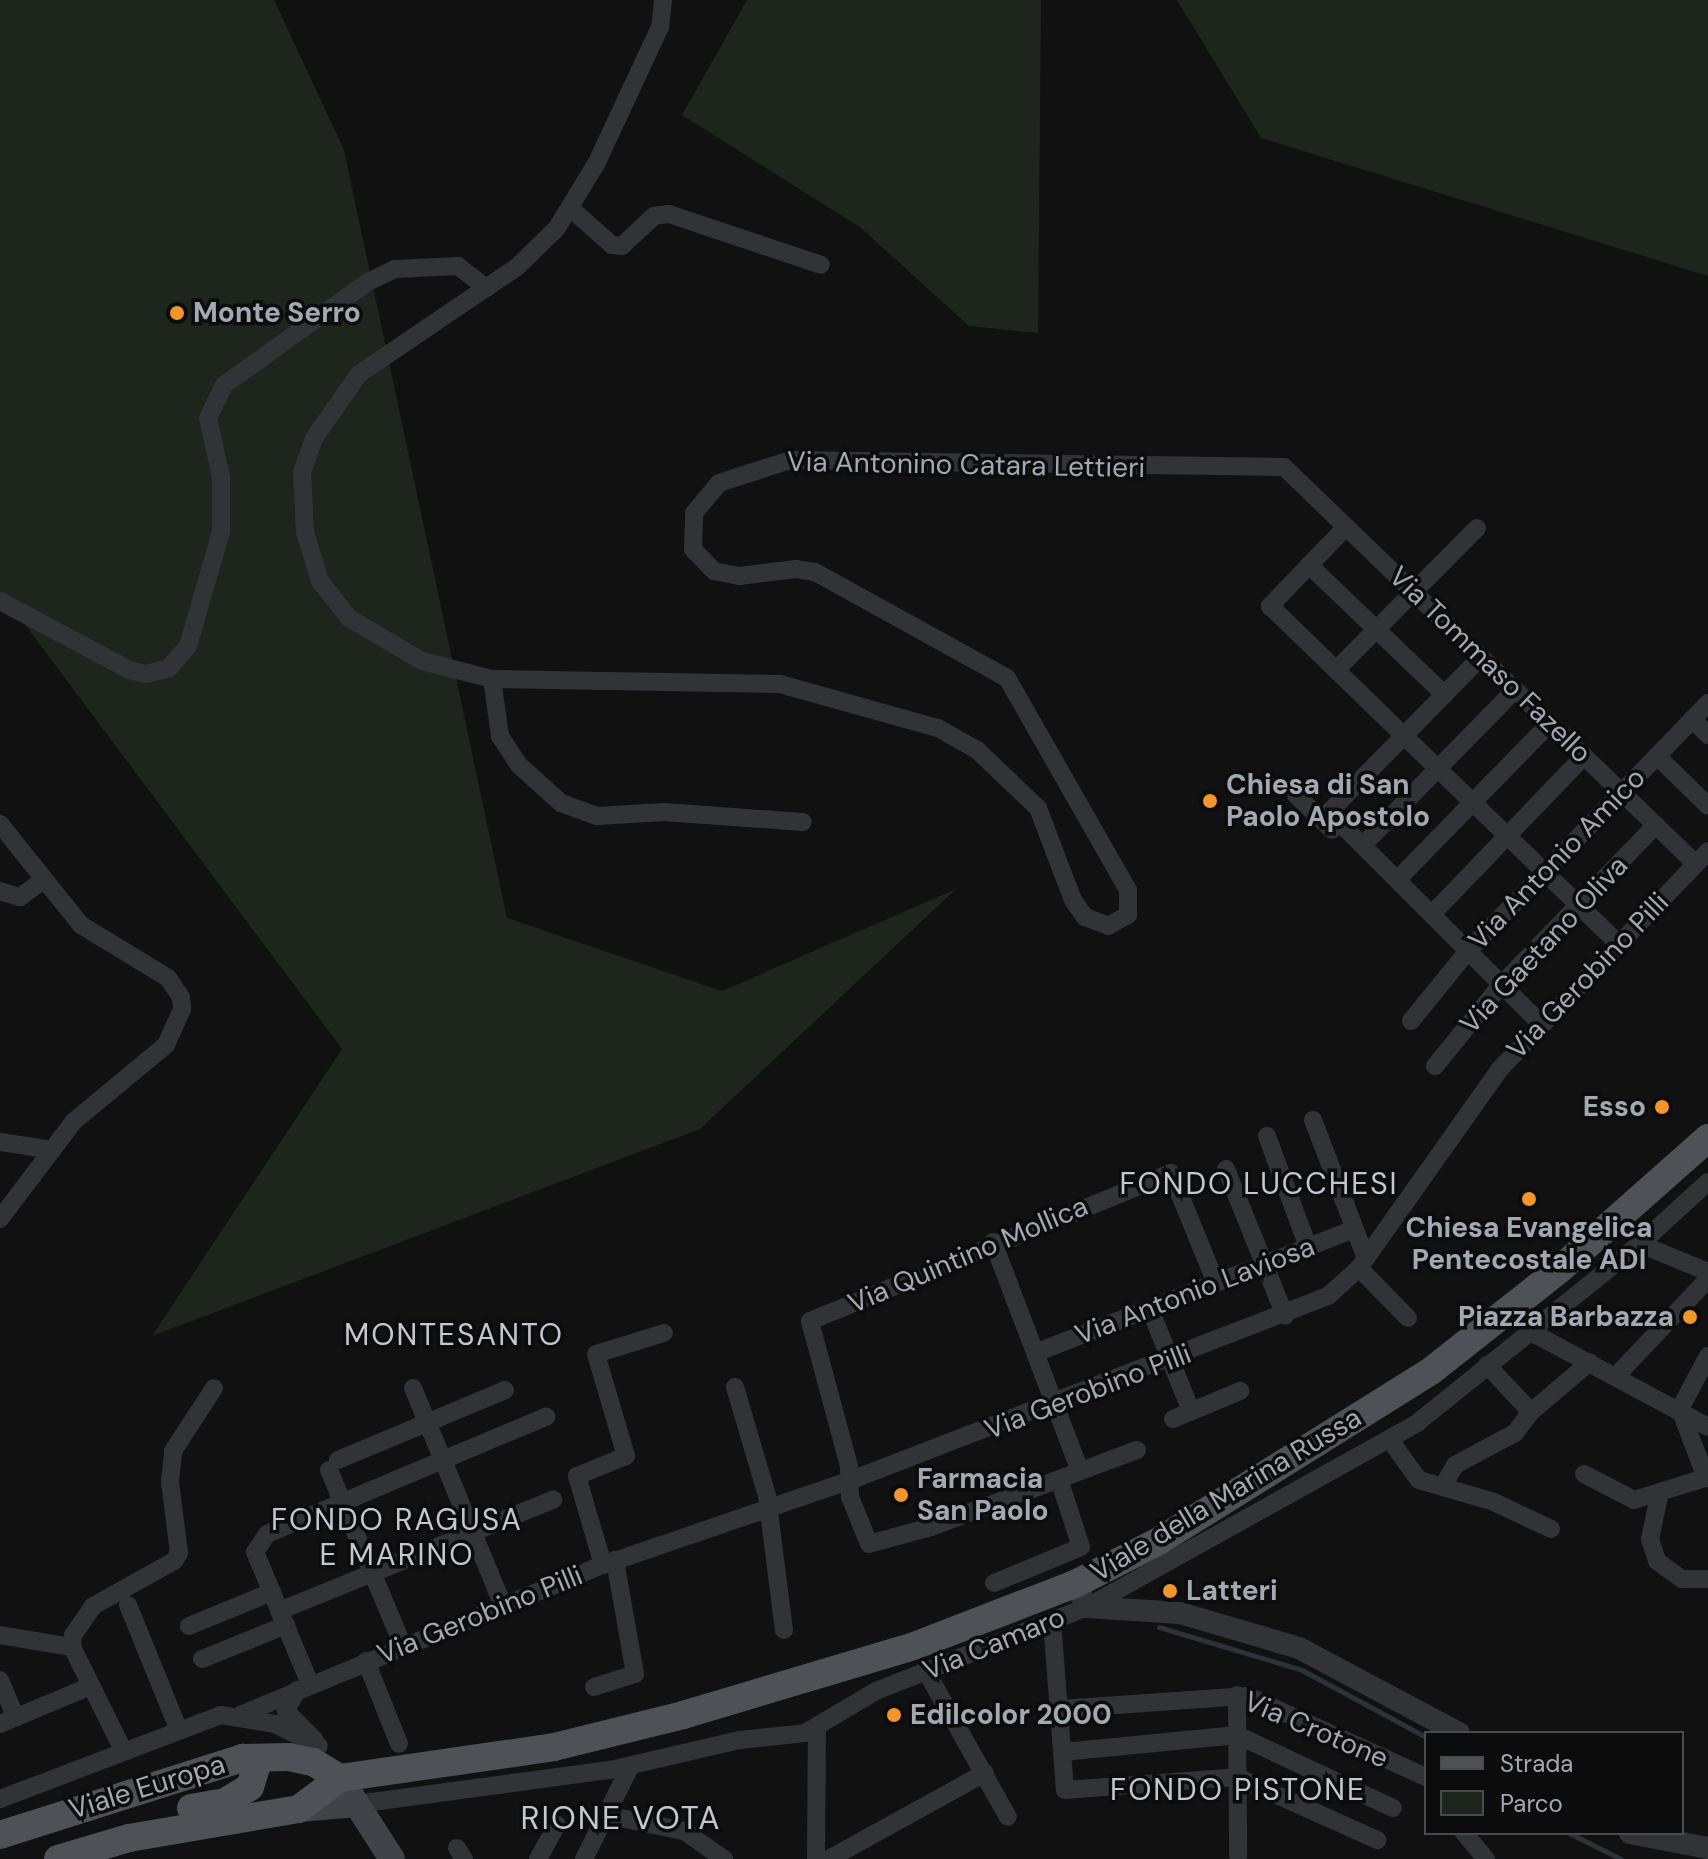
<!DOCTYPE html>
<html>
<head>
<meta charset="utf-8">
<style>
	body { margin:0 }
	#map { position:relative; width:1708px; height:1859px; overflow:hidden; background:#111112; font-family:"DM Sans",sans-serif }
	div>[style] { position:absolute }
	[style*='--x'] { left:calc(var(--x)*1px); top:calc(var(--y)*1px); width:calc(var(--w)*1px); rotate:calc(var(--a)*1deg) }
	.green>* { inset:0; background:#1d251d }
	.stream>* { height:5px; margin:-2.5px; padding:0 2.5px; transform-origin:2.5px; border-radius:2.5px; background:#293338 }
	.minor>* { height:18px; margin:-9px; padding:0 9px; transform-origin:9px; border-radius:9px; background:#323337 }
	.tertiary>* { height:22px; margin:-11px; padding:0 11px; transform-origin:11px; border-radius:11px; background:#323337 }
	.secondary>* { height:26px; margin:-13px; padding:0 13px; transform-origin:13px; border-radius:13px; background:#404347 }
	.primary>* { height:28px; margin:-14px; padding:0 14px; transform-origin:14px; border-radius:14px; background:#4e5156 }
	.dots>* { width:22px; height:22px; translate:-50% -50%; box-sizing:border-box; border:4px solid #0c0c0d; border-radius:50% }
	span { translate:-50% -50%; white-space:nowrap; text-align:center; line-height:1.15; -webkit-text-stroke:7px #0c0c0d; paint-order:stroke }
	.poi-label { font-size:28px; color:#a2a9b3; font-weight:700 }
	.left { translate:0 -50%; text-align:left }
	.right { translate:-100% -50%; text-align:right }
	.street-label { font-size:28px; color:#a2a9b3 }
	.neighbourhood-label { font-size:30px; color:#c3c8cf; letter-spacing:2px }
	.quarter-label { font-size:32px; color:#c3c8cf; letter-spacing:2px }
	.legend { position:absolute; left:1424px; top:1731px; width:260px; height:104px; box-sizing:border-box; background:#0c0c0d; border:2px solid #484b4f; margin:0; padding:10px 14px; list-style:none; font-size:24px; color:#a2a9b3 }
	.legend li { display:flex; align-items:center; gap:16px; height:40px }
	.legend b { width:40px; border:2px solid #484b4f }
</style>
</head>
<body>
<div id="map">
	<div class="green">
		<i style="clip-path:polygon(0 0,274px 0,344px 150px,507px 918px,722px 991px,956px 889px,700px 1129px,152px 1336px,342px 1049px,0 591px)"></i>
		<i style="clip-path:polygon(747px 0,1041px 0,1038px 333px,969px 326px,861px 228px,682px 115px)"></i>
		<i style="clip-path:polygon(1177px 0,1708px 0,1708px 276px,1261px 138px)"></i>
	</div>
	<div class="stream">
		<i style="--x:1159;--y:1627;--w:149;--a:16.7"></i>
		<i style="--x:1302;--y:1670;--w:141;--a:28.4"></i>
		<i style="--x:1569;--y:1833;--w:58;--a:26.6"></i>
	</div>
	<div class="minor">
		<i style="--x:663;--y:0;--w:27;--a:96"></i>
		<i style="--x:660;--y:27;--w:151;--a:115"></i>
		<i style="--x:596;--y:164;--w:75;--a:121.4"></i>
		<i style="--x:557;--y:228;--w:56;--a:135.7"></i>
		<i style="--x:517;--y:267;--w:191;--a:145.9"></i>
		<i style="--x:359;--y:374;--w:78;--a:125.1"></i>
		<i style="--x:314;--y:438;--w:36;--a:109"></i>
		<i style="--x:302;--y:472;--w:60;--a:87.1"></i>
		<i style="--x:305;--y:532;--w:51;--a:73"></i>
		<i style="--x:320;--y:581;--w:47;--a:51.9"></i>
		<i style="--x:349;--y:618;--w:85;--a:30.5"></i>
		<i style="--x:422;--y:661;--w:72;--a:14.4"></i>
		<i style="--x:492;--y:679;--w:288;--a:1"></i>
		<i style="--x:780;--y:684;--w:164;--a:15.6"></i>
		<i style="--x:938;--y:728;--w:45;--a:29.4"></i>
		<i style="--x:977;--y:750;--w:84;--a:43.6"></i>
		<i style="--x:1038;--y:808;--w:98;--a:69.2"></i>
		<i style="--x:1073;--y:900;--w:21;--a:55"></i>
		<i style="--x:1085;--y:917;--w:25;--a:21"></i>
		<i style="--x:1108;--y:926;--w:23;--a:-29"></i>
		<i style="--x:1128;--y:915;--w:25;--a:-90"></i>
		<i style="--x:1128;--y:890;--w:244;--a:-119.7"></i>
		<i style="--x:1007;--y:678;--w:219;--a:-151.1"></i>
		<i style="--x:815;--y:572;--w:19;--a:-171"></i>
		<i style="--x:796;--y:569;--w:57;--a:173"></i>
		<i style="--x:739;--y:576;--w:25;--a:-169"></i>
		<i style="--x:714;--y:571;--w:30;--a:-134"></i>
		<i style="--x:693;--y:549;--w:36;--a:-88"></i>
		<i style="--x:694;--y:513;--w:39;--a:-50"></i>
		<i style="--x:719;--y:483;--w:75;--a:-17.9"></i>
		<i style="--x:790;--y:460;--w:494;--a:0.8"></i>
		<i style="--x:1284;--y:467;--w:572;--a:43.94"></i>
		<i style="--x:570;--y:208;--w:56;--a:41.4"></i>
		<i style="--x:612;--y:245;--w:10;--a:6"></i>
		<i style="--x:622;--y:246;--w:44;--a:-43.2"></i>
		<i style="--x:654;--y:216;--w:15;--a:-8"></i>
		<i style="--x:669;--y:214;--w:160;--a:18.5"></i>
		<i style="--x:1346;--y:527;--w:110;--a:133.9"></i>
		<i style="--x:1270;--y:606;--w:484;--a:44.1"></i>
		<i style="--x:1309;--y:565;--w:188;--a:43.7"></i>
		<i style="--x:0;--y:601;--w:146;--a:28.1"></i>
		<i style="--x:129;--y:670;--w:18;--a:13"></i>
		<i style="--x:147;--y:674;--w:23;--a:-15"></i>
		<i style="--x:169;--y:668;--w:29;--a:-49"></i>
		<i style="--x:188;--y:646;--w:119;--a:-73.9"></i>
		<i style="--x:221;--y:532;--w:55;--a:-90"></i>
		<i style="--x:221;--y:477;--w:60;--a:-102.4"></i>
		<i style="--x:208;--y:418;--w:37;--a:-64"></i>
		<i style="--x:224;--y:385;--w:177;--a:-35.6"></i>
		<i style="--x:368;--y:282;--w:30;--a:-26"></i>
		<i style="--x:395;--y:269;--w:63;--a:-2.7"></i>
		<i style="--x:458;--y:266;--w:36;--a:38"></i>
		<i style="--x:1481;--y:657;--w:217;--a:134.4"></i>
		<i style="--x:1329;--y:812;--w:298;--a:45"></i>
		<i style="--x:1336;--y:670;--w:200;--a:-45.2"></i>
		<i style="--x:492;--y:679;--w:58;--a:82"></i>
		<i style="--x:500;--y:736;--w:35;--a:57"></i>
		<i style="--x:519;--y:765;--w:57;--a:42.1"></i>
		<i style="--x:561;--y:803;--w:38;--a:20"></i>
		<i style="--x:597;--y:816;--w:67;--a:-3.4"></i>
		<i style="--x:664;--y:812;--w:139;--a:4.1"></i>
		<i style="--x:1692;--y:719;--w:23;--a:45"></i>
		<i style="--x:1657;--y:756;--w:71;--a:44.4"></i>
		<i style="--x:1296;--y:795;--w:50;--a:44.2"></i>
		<i style="--x:0;--y:824;--w:129;--a:51.3"></i>
		<i style="--x:81;--y:925;--w:102;--a:31.3"></i>
		<i style="--x:168;--y:978;--w:23;--a:56"></i>
		<i style="--x:181;--y:997;--w:12;--a:85"></i>
		<i style="--x:182;--y:1009;--w:39;--a:114"></i>
		<i style="--x:166;--y:1045;--w:119;--a:140.4"></i>
		<i style="--x:74;--y:1121;--w:123;--a:127.1"></i>
		<i style="--x:1363;--y:845;--w:217;--a:-45.6"></i>
		<i style="--x:1398;--y:879;--w:218;--a:-45.7"></i>
		<i style="--x:0;--y:891;--w:21;--a:17"></i>
		<i style="--x:20;--y:897;--w:29;--a:-36"></i>
		<i style="--x:1433;--y:913;--w:218;--a:-46.1"></i>
		<i style="--x:1411;--y:1021;--w:89;--a:-50.9"></i>
		<i style="--x:1467;--y:952;--w:347;--a:-45.9"></i>
		<i style="--x:1435;--y:1066;--w:104;--a:-50.8"></i>
		<i style="--x:1501;--y:985;--w:223;--a:-45.9"></i>
		<i style="--x:1313;--y:1120;--w:148;--a:69"></i>
		<i style="--x:1267;--y:1136;--w:118;--a:69.7"></i>
		<i style="--x:0;--y:1142;--w:53;--a:8.7"></i>
		<i style="--x:1226;--y:1169;--w:158;--a:68.1"></i>
		<i style="--x:993;--y:1242;--w:245;--a:69.2"></i>
		<i style="--x:1640;--y:1244;--w:74;--a:22.4"></i>
		<i style="--x:1359;--y:1268;--w:70;--a:45.6"></i>
		<i style="--x:1150;--y:1309;--w:110;--a:68.1"></i>
		<i style="--x:1529;--y:1331;--w:203;--a:28.2"></i>
		<i style="--x:1035;--y:1353;--w:343;--a:-21.2"></i>
		<i style="--x:1487;--y:1365;--w:64;--a:46.9"></i>
		<i style="--x:1616;--y:1376;--w:134;--a:-46.5"></i>
		<i style="--x:735;--y:1387;--w:114;--a:73.6"></i>
		<i style="--x:767;--y:1496;--w:135;--a:82.8"></i>
		<i style="--x:413;--y:1388;--w:235;--a:67.5"></i>
		<i style="--x:1173;--y:1419;--w:73;--a:-22.7"></i>
		<i style="--x:1390;--y:1440;--w:49;--a:54.1"></i>
		<i style="--x:1419;--y:1480;--w:78;--a:16.3"></i>
		<i style="--x:1494;--y:1502;--w:63;--a:25.3"></i>
		<i style="--x:1137;--y:1450;--w:220;--a:159.5"></i>
		<i style="--x:931;--y:1527;--w:64;--a:164.7"></i>
		<i style="--x:869;--y:1544;--w:51;--a:-112"></i>
		<i style="--x:850;--y:1497;--w:31;--a:-92"></i>
		<i style="--x:849;--y:1466;--w:150;--a:-105.1"></i>
		<i style="--x:810;--y:1321;--w:390;--a:-22.3"></i>
		<i style="--x:1171;--y:1173;--w:119;--a:67.8"></i>
		<i style="--x:338;--y:1460;--w:181;--a:-22.7"></i>
		<i style="--x:329;--y:1470;--w:191;--a:67.2"></i>
		<i style="--x:1584;--y:1474;--w:56;--a:27.5"></i>
		<i style="--x:1634;--y:1500;--w:77;--a:-17.3"></i>
		<i style="--x:1706;--y:1478;--w:74;--a:-110.6"></i>
		<i style="--x:1680;--y:1409;--w:60;--a:-62.2"></i>
		<i style="--x:1443;--y:1486;--w:24;--a:-60"></i>
		<i style="--x:1455;--y:1465;--w:68;--a:-28.1"></i>
		<i style="--x:1515;--y:1433;--w:26;--a:-53"></i>
		<i style="--x:1531;--y:1412;--w:77;--a:-40.3"></i>
		<i style="--x:1660;--y:1492;--w:48;--a:102"></i>
		<i style="--x:1650;--y:1539;--w:23;--a:72"></i>
		<i style="--x:1657;--y:1561;--w:31;--a:36"></i>
		<i style="--x:1682;--y:1579;--w:26;--a:0"></i>
		<i style="--x:603;--y:1565;--w:93;--a:-106.3"></i>
		<i style="--x:577;--y:1476;--w:53;--a:-22.2"></i>
		<i style="--x:626;--y:1456;--w:106;--a:-106.4"></i>
		<i style="--x:596;--y:1354;--w:71;--a:-17.2"></i>
		<i style="--x:994;--y:1583;--w:94;--a:-22.5"></i>
		<i style="--x:1081;--y:1547;--w:71;--a:-107.9"></i>
		<i style="--x:128;--y:1605;--w:133;--a:67.9"></i>
		<i style="--x:279;--y:1611;--w:296;--a:-22.1"></i>
		<i style="--x:1052;--y:1621;--w:169;--a:85.6"></i>
		<i style="--x:1065;--y:1790;--w:172;--a:-4.3"></i>
		<i style="--x:1237;--y:1777;--w:154;--a:24.2"></i>
		<i style="--x:189;--y:1626;--w:90;--a:-22.3"></i>
		<i style="--x:0;--y:1635;--w:73;--a:9.5"></i>
		<i style="--x:202;--y:1659;--w:91;--a:-22"></i>
		<i style="--x:366;--y:1661;--w:89;--a:68.3"></i>
		<i style="--x:926;--y:1671;--w:167;--a:60.7"></i>
		<i style="--x:0;--y:1680;--w:41;--a:67.2"></i>
		<i style="--x:310;--y:1684;--w:143;--a:-112.6"></i>
		<i style="--x:255;--y:1552;--w:22;--a:-56"></i>
		<i style="--x:267;--y:1534;--w:303;--a:-22.8"></i>
		<i style="--x:594;--y:1687;--w:43;--a:-17.6"></i>
		<i style="--x:635;--y:1674;--w:116;--a:-100"></i>
		<i style="--x:297;--y:1690;--w:24;--a:118"></i>
		<i style="--x:286;--y:1711;--w:40;--a:45"></i>
		<i style="--x:1237;--y:1695;--w:161;--a:89.6"></i>
		<i style="--x:1060;--y:1709;--w:188;--a:-4"></i>
		<i style="--x:1248;--y:1696;--w:196;--a:24.5"></i>
		<i style="--x:240;--y:1715;--w:393;--a:-22.5"></i>
		<i style="--x:603;--y:1565;--w:260;--a:-18.9"></i>
		<i style="--x:849;--y:1481;--w:513;--a:-21.12"></i>
		<i style="--x:1328;--y:1296;--w:42;--a:-42.1"></i>
		<i style="--x:1359;--y:1268;--w:242;--a:-54.7"></i>
		<i style="--x:1499;--y:1070;--w:303;--a:-46.3"></i>
		<i style="--x:0;--y:1724;--w:99;--a:-22.7"></i>
		<i style="--x:123;--y:1750;--w:115;--a:-116.3"></i>
		<i style="--x:72;--y:1647;--w:12;--a:-85"></i>
		<i style="--x:73;--y:1635;--w:35;--a:-55"></i>
		<i style="--x:93;--y:1606;--w:93;--a:-29.1"></i>
		<i style="--x:174;--y:1561;--w:9;--a:-58"></i>
		<i style="--x:179;--y:1553;--w:72;--a:-97.2"></i>
		<i style="--x:170;--y:1482;--w:31;--a:-84"></i>
		<i style="--x:173;--y:1451;--w:75;--a:-56.9"></i>
		<i style="--x:1063;--y:1752;--w:175;--a:-5.6"></i>
		<i style="--x:1237;--y:1735;--w:172;--a:25.1"></i>
		<i style="--x:0;--y:1799;--w:236;--a:-20.8"></i>
		<i style="--x:221;--y:1715;--w:55;--a:9.5"></i>
		<i style="--x:275;--y:1724;--w:49;--a:26.6"></i>
		<i style="--x:357;--y:1804;--w:255;--a:-7.7"></i>
		<i style="--x:610;--y:1770;--w:133;--a:-13"></i>
		<i style="--x:740;--y:1740;--w:65;--a:-6.1"></i>
		<i style="--x:805;--y:1733;--w:82;--a:-30.6"></i>
		<i style="--x:876;--y:1691;--w:227;--a:-21.7"></i>
		<i style="--x:1087;--y:1607;--w:378;--a:-29.1"></i>
		<i style="--x:1417;--y:1423;--w:286;--a:-38.8"></i>
		<i style="--x:1640;--y:1244;--w:92;--a:-42.4"></i>
		<i style="--x:606;--y:1815;--w:80;--a:11.6"></i>
		<i style="--x:684;--y:1831;--w:49;--a:35"></i>
		<i style="--x:1464;--y:1833;--w:34;--a:50"></i>
		<i style="--x:457;--y:1848;--w:13;--a:58"></i>
		<i style="--x:538;--y:1859;--w:39;--a:-61"></i>
		<i style="--x:584;--y:1859;--w:103;--a:-63.4"></i>
		<i style="--x:816;--y:1859;--w:130;--a:-89.6"></i>
		<i style="--x:829;--y:1859;--w:178;--a:-28.9"></i>
	</div>
	<div class="tertiary">
		<i style="--x:1075;--y:1584;--w:26;--a:62"></i>
		<i style="--x:1087;--y:1607;--w:93;--a:3.7"></i>
		<i style="--x:1180;--y:1613;--w:124;--a:16.4"></i>
		<i style="--x:1299;--y:1648;--w:181;--a:28"></i>
		<i style="--x:1630;--y:1833;--w:79;--a:10.9"></i>
	</div>
	<div class="secondary">
		<i style="--x:340;--y:1778;--w:96;--a:57.3"></i>
		<i style="--x:299;--y:1809;--w:58;--a:-4.9"></i>
	</div>
	<div class="primary">
		<i style="--x:191;--y:1808;--w:35;--a:-10"></i>
		<i style="--x:225;--y:1802;--w:29;--a:-31"></i>
		<i style="--x:250;--y:1787;--w:21;--a:-73"></i>
		<i style="--x:256;--y:1767;--w:16;--a:-145"></i>
		<i style="--x:0;--y:1835;--w:255;--a:-17.6"></i>
		<i style="--x:243;--y:1758;--w:46;--a:-1.2"></i>
		<i style="--x:289;--y:1757;--w:25;--a:12"></i>
		<i style="--x:313;--y:1762;--w:31;--a:31"></i>
		<i style="--x:58;--y:1859;--w:74;--a:-16.5"></i>
		<i style="--x:129;--y:1838;--w:172;--a:-9.7"></i>
		<i style="--x:299;--y:1809;--w:51;--a:-37.1"></i>
		<i style="--x:340;--y:1778;--w:216;--a:-8.2"></i>
		<i style="--x:554;--y:1747;--w:133;--a:-13.9"></i>
		<i style="--x:683;--y:1715;--w:241;--a:-16.6"></i>
		<i style="--x:914;--y:1646;--w:173;--a:-21.1"></i>
		<i style="--x:1075;--y:1584;--w:94;--a:-27.1"></i>
		<i style="--x:1159;--y:1541;--w:321;--a:-32"></i>
		<i style="--x:1431;--y:1371;--w:164;--a:-38.3"></i>
		<i style="--x:1560;--y:1269;--w:198;--a:-41.5"></i>
	</div>
	<div class="dots">
		<i style="left:177px;top:313px;background:#f0962b"></i>
		<i style="left:1210px;top:801px;background:#f0962b"></i>
		<i style="left:1662px;top:1107px;background:#f0962b"></i>
		<i style="left:1529px;top:1199px;background:#f0962b"></i>
		<i style="left:1690px;top:1317px;background:#f0962b"></i>
		<i style="left:901px;top:1495px;background:#f0962b"></i>
		<i style="left:1170px;top:1591px;background:#f0962b"></i>
		<i style="left:894px;top:1715px;background:#f0962b"></i>
	</div>
	<div class="poi-label">
		<span class="left" style="left:193px;top:313px">Monte Serro</span>
		<span class="left" style="left:1226px;top:801px">Chiesa di San<br>Paolo Apostolo</span>
		<span class="right" style="left:1646px;top:1107px">Esso</span>
		<span style="left:1529px;top:1244px">Chiesa Evangelica<br>Pentecostale ADI</span>
		<span class="right" style="left:1674px;top:1317px">Piazza Barbazza</span>
		<span class="left" style="left:917px;top:1495px">Farmacia<br>San Paolo</span>
		<span class="left" style="left:1186px;top:1591px">Latteri</span>
		<span class="left" style="left:910px;top:1715px">Edilcolor 2000</span>
	</div>
	<div class="street-label">
		<span style="left:966px;top:465px;rotate:1deg">Via Antonino Catara Lettieri</span>
		<span style="left:1490px;top:665px;rotate:44deg">Via Tommaso Fazello</span>
		<span style="left:1557px;top:859px;rotate:-46deg">Via Antonio Amico</span>
		<span style="left:1544px;top:945px;rotate:-47deg">Via Gaetano Oliva</span>
		<span style="left:1588px;top:976px;rotate:-46deg">Via Gerobino Pilli</span>
		<span style="left:968px;top:1255px;rotate:-23deg">Via Quintino Mollica</span>
		<span style="left:1195px;top:1291px;rotate:-21deg">Via Antonio Laviosa</span>
		<span style="left:1088px;top:1392px;rotate:-21deg">Via Gerobino Pilli</span>
		<span style="left:1226px;top:1495px;rotate:-31deg">Viale della Marina Russa</span>
		<span style="left:480px;top:1615px;rotate:-22deg">Via Gerobino Pilli</span>
		<span style="left:994px;top:1644px;rotate:-22deg">Via Camaro</span>
		<span style="left:1316px;top:1730px;rotate:23deg">Via Crotone</span>
		<span style="left:147px;top:1787px;rotate:-17deg">Viale Europa</span>
	</div>
	<div class="neighbourhood-label">
		<span style="left:1259px;top:1184px">FONDO LUCCHESI</span>
		<span style="left:454px;top:1335px">MONTESANTO</span>
		<span style="left:397px;top:1537px">FONDO RAGUSA<br>E MARINO</span>
		<span style="left:1238px;top:1790px">FONDO PISTONE</span>
	</div>
	<div class="quarter-label">
		<span style="left:621px;top:1818px">RIONE VOTA</span>
	</div>
	<ul class="legend">
	<li><b style="height:10px;background:#4e5156"></b>Strada</li>
	<li><b style="height:22px;background:#1d251d"></b>Parco</li>
	</ul>
</div>
</body>
</html>
